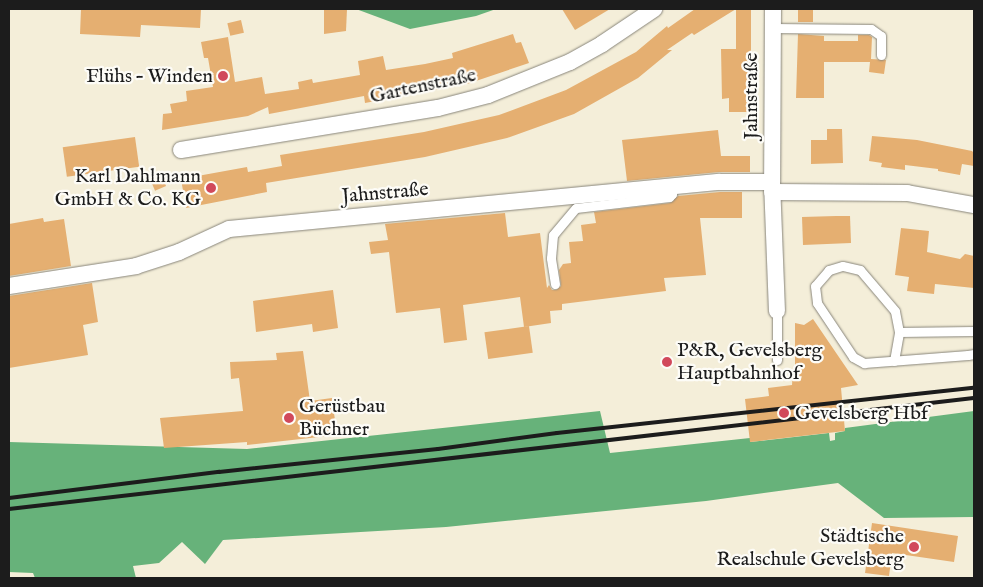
<!DOCTYPE html>
<html>
<head>
<meta charset="utf-8">
<style>
	body { margin:0 }
	#map { position:relative; width:983px; height:587px; overflow:hidden; background:#f4eed9; font-family:"IM FELL English",serif }
	div>[style] { position:absolute }
	[style*='--x'] { left:calc(var(--x)*1px); top:calc(var(--y)*1px); width:calc(var(--w)*1px); rotate:calc(var(--a)*1deg) }
	.forest>* { inset:0; background:#67b27a }
	.building>* { inset:0; background:#e5af71; transform-origin:0 0 }
	.roads { filter:drop-shadow(0 0 1px #88857a) drop-shadow(0 0 1px #88857a) }
	.service>* { height:9px; margin:-4.5px; padding:0 4.5px; transform-origin:4.5px; border-radius:4.5px; background:#fff }
	.minor>* { height:16px; margin:-8px; padding:0 8px; transform-origin:8px; border-radius:8px; background:#fff }
	.rail>* { height:4px; margin:-2px; padding:0 2px; transform-origin:2px; border-radius:2px; background:#1c1c1c }
	.dots>* { width:14px; height:14px; translate:-50% -50%; box-sizing:border-box; border:2px solid #fdfcf7; border-radius:50% }
	span { translate:-50% -50%; white-space:nowrap; text-align:center; line-height:1.15; -webkit-text-stroke:4.5px #fdfcf7; paint-order:stroke }
	.poi-label { font-size:20px; color:#1c1c1c }
	.right { translate:-100% -50%; text-align:right }
	.left { translate:0 -50%; text-align:left }
	.street-label { font-size:20px; color:#1c1c1c }
	.frame { position:absolute; inset:0; border:10px solid #1c1c1c; pointer-events:none }
</style>
</head>
<body>
<div id="map">
	<div class="forest">
		<i style="clip-path:polygon(356px 9px,496px 9px,476px 16px,410px 29px)"></i>
		<i style="clip-path:polygon(600px 411px,610px 453px,750px 438px,750px 442px,829px 433px,830px 441px,835px 440px,835px 433px,845px 431px,845px 428px,974px 411px,974px 517px,884px 518px,838px 483px,706px 501px,446px 527px,223px 540px,205px 564px,182px 542px,159px 563px,133px 566px,136px 578px,35px 578px,33px 573px,9px 572px,9px 442px,247px 449px)"></i>
	</div>
	<div class="building">
		<i style="clip-path:polygon(81px 9px,201px 9px,200px 28px,141px 25px,140px 37px,80px 34px)"></i>
		<i style="clip-path:polygon(324px 9px,347px 9px,346px 31px,324px 34px)"></i>
		<i style="clip-path:polygon(562px 9px,610px 9px,575px 30px)"></i>
		<i style="clip-path:polygon(695px 9px,751px 9px,751px 112px,729px 112px,729px 98px,722px 99px,721px 49px,736px 49px,736px 9px,694px 35px,692px 33px,667px 50px,672px 50px,638px 78px,574px 114px,507px 138px,425px 157px,266px 183px,267px 192px,186px 208px,181px 179px,247px 167px,248px 172px,282px 166px,280px 155px,424px 132px,499px 115px,566px 90px,636px 52px,667px 26px,668px 28px)"></i>
		<i style="left:798px;top:9px;width:15px;height:13px"></i>
		<i style="left:241px;top:20px;width:13px;height:14px;rotate:77deg"></i>
		<i style="clip-path:polygon(513px 34px,516px 43px,521px 42px,529px 63px,467px 84px,365px 103px,364px 96px,269px 114px,268px 107px,248px 116px,162px 130px,163px 114px,172px 113px,170px 104px,187px 101px,186px 91px,213px 87px,208px 58px,204px 58px,201px 42px,228px 37px,235px 82px,262px 77px,265px 94px,299px 89px,298px 82px,312px 79px,313px 83px,360px 75px,358px 61px,383px 56px,386px 70px,425px 64px,453px 58px,452px 53px)"></i>
		<i style="clip-path:polygon(798px 34px,824px 36px,824px 41px,858px 41px,858px 35px,869px 35px,872px 37px,871px 59px,886px 60px,884px 74px,869px 72px,870px 62px,824px 62px,824px 98px,796px 98px)"></i>
		<i style="clip-path:polygon(827px 129px,842px 129px,843px 163px,811px 164px,811px 140px,827px 140px)"></i>
		<i style="clip-path:polygon(718px 130px,721px 156px,750px 156px,750px 172px,719px 172px,627px 181px,622px 140px)"></i>
		<i style="clip-path:polygon(872px 136px,917px 140px,972px 151px,974px 153px,974px 166px,962px 164px,960px 175px,938px 171px,938px 169px,905px 165px,905px 170px,881px 167px,882px 163px,869px 161px)"></i>
		<i style="left:135px;top:137px;width:30px;height:73px;rotate:82deg"></i>
		<i style="left:161px;top:174px;width:13px;height:12px;rotate:67deg"></i>
		<i style="clip-path:polygon(720px 192px,742px 192px,742px 218px,700px 218px,706px 275px,664px 278px,666px 291px,562px 304px,562px 310px,550px 311px,551px 323px,524px 327px,520px 297px,463px 305px,467px 340px,444px 343px,440px 308px,396px 313px,389px 252px,371px 254px,369px 242px,388px 240px,385px 224px,505px 213px,508px 237px,540px 233px,547px 288px,549px 285px,552px 290px,556px 290px,561px 286px,559px 270px,563px 264px,571px 263px,569px 242px,583px 241px,581px 225px,596px 223px,594px 212px,670px 203px,678px 196px)"></i>
		<i style="clip-path:polygon(836px 216px,850px 216px,851px 243px,803px 245px,802px 217px)"></i>
		<i style="clip-path:polygon(43px 218px,44px 222px,64px 219px,71px 266px,9px 276px,9px 224px)"></i>
		<i style="clip-path:polygon(901px 228px,929px 231px,927px 252px,960px 259px,965px 254px,974px 256px,974px 288px,935px 284px,934px 294px,907px 291px,909px 277px,895px 275px)"></i>
		<i style="clip-path:polygon(92px 283px,98px 322px,83px 325px,88px 355px,9px 368px,9px 296px)"></i>
		<i style="clip-path:polygon(333px 290px,338px 328px,313px 332px,312px 324px,256px 332px,253px 301px)"></i>
		<i style="clip-path:polygon(813px 319px,858px 385px,841px 388px,845px 431px,750px 442px,745px 399px,769px 396px,768px 388px,792px 385px,793px 371px,795px 369px,795px 323px,804px 325px)"></i>
		<i style="left:529px;top:326px;width:27px;height:45px;rotate:82deg"></i>
		<i style="clip-path:polygon(303px 351px,310px 401px,332px 398px,337px 435px,247px 445px,247px 442px,164px 448px,160px 418px,243px 411px,239px 378px,231px 379px,230px 362px,277px 360px,276px 353px)"></i>
		<i style="clip-path:polygon(872px 523px,958px 536px,954px 562px,892px 553px,889px 576px,865px 573px)"></i>
	</div>
	<div class="roads">
		<div class="service">
			<i style="--x:773;--y:28;--w:98;--a:0.6"></i>
			<i style="--x:871;--y:29;--w:12;--a:35"></i>
			<i style="--x:881;--y:36;--w:19;--a:90"></i>
			<i style="--x:555;--y:284;--w:26;--a:-99"></i>
			<i style="--x:551;--y:258;--w:23;--a:-85"></i>
			<i style="--x:553;--y:235;--w:35;--a:-50"></i>
			<i style="--x:576;--y:208;--w:94;--a:-6.7"></i>
			<i style="--x:669;--y:197;--w:4;--a:-45"></i>
			<i style="--x:672;--y:194;--w:7;--a:-90"></i>
			<i style="--x:777;--y:311;--w:49;--a:90"></i>
			<i style="--x:899;--y:332;--w:75;--a:-0.8"></i>
			<i style="--x:894;--y:361;--w:29;--a:-80"></i>
			<i style="--x:899;--y:332;--w:21;--a:-101"></i>
			<i style="--x:895;--y:311;--w:54;--a:-130.5"></i>
			<i style="--x:860;--y:270;--w:18;--a:-167"></i>
			<i style="--x:842;--y:266;--w:14;--a:163"></i>
			<i style="--x:829;--y:270;--w:21;--a:131"></i>
			<i style="--x:815;--y:286;--w:17;--a:83"></i>
			<i style="--x:817;--y:303;--w:65;--a:56.3"></i>
			<i style="--x:853;--y:357;--w:13;--a:29"></i>
			<i style="--x:864;--y:363;--w:104;--a:-4.4"></i>
			<i style="--x:968;--y:355;--w:6;--a:-9"></i>
		</div>
		<div class="minor">
			<i style="--x:773;--y:9;--w:173;--a:90.3"></i>
			<i style="--x:772;--y:182;--w:129;--a:87.8"></i>
			<i style="--x:181;--y:150;--w:260;--a:-9.3"></i>
			<i style="--x:438;--y:108;--w:52;--a:-14.6"></i>
			<i style="--x:488;--y:95;--w:88;--a:-21.9"></i>
			<i style="--x:570;--y:62;--w:37;--a:-29"></i>
			<i style="--x:602;--y:44;--w:63;--a:-33.9"></i>
			<i style="--x:772;--y:192;--w:135;--a:0.4"></i>
			<i style="--x:907;--y:193;--w:68;--a:10.2"></i>
			<i style="--x:9;--y:286;--w:129;--a:-8.9"></i>
			<i style="--x:136;--y:266;--w:45;--a:-18"></i>
			<i style="--x:179;--y:252;--w:55;--a:-24.7"></i>
			<i style="--x:229;--y:229;--w:493;--a:-5.5"></i>
			<i style="--x:720;--y:182;--w:52;--a:0"></i>
		</div>
	</div>
	<div class="rail">
		<i style="--x:9;--y:498;--w:212;--a:-7.1"></i>
		<i style="--x:219;--y:472;--w:220;--a:-6"></i>
		<i style="--x:438;--y:449;--w:120;--a:-7.7"></i>
		<i style="--x:557;--y:433;--w:419;--a:-6.2"></i>
		<i style="--x:9;--y:509;--w:971;--a:-6.56"></i>
	</div>
	<div class="dots">
		<i style="left:223px;top:76px;background:#d1495b"></i>
		<i style="left:211px;top:188px;background:#d1495b"></i>
		<i style="left:667px;top:362px;background:#d1495b"></i>
		<i style="left:784px;top:413px;background:#d1495b"></i>
		<i style="left:289px;top:418px;background:#d1495b"></i>
		<i style="left:914px;top:547px;background:#d1495b"></i>
	</div>
	<div class="poi-label">
		<span class="right" style="left:213px;top:76px">Flühs – Winden</span>
		<span class="right" style="left:201px;top:188px">Karl Dahlmann<br>GmbH &amp; Co. KG</span>
		<span class="left" style="left:677px;top:362px">P&amp;R, Gevelsberg<br>Hauptbahnhof</span>
		<span class="left" style="left:299px;top:418px">Gerüstbau<br>Büchner</span>
		<span class="left" style="left:795px;top:413px">Gevelsberg Hbf</span>
		<span class="right" style="left:904px;top:548px">Städtische<br>Realschule Gevelsberg</span>
	</div>
	<div class="street-label">
		<span style="left:423px;top:86px;rotate:-12deg">Gartenstraße</span>
		<span style="left:751px;top:96px;rotate:-90deg">Jahnstraße</span>
		<span style="left:385px;top:193px;rotate:-5deg">Jahnstraße</span>
	</div>
	<div class="frame"></div>
</div>
</body>
</html>
